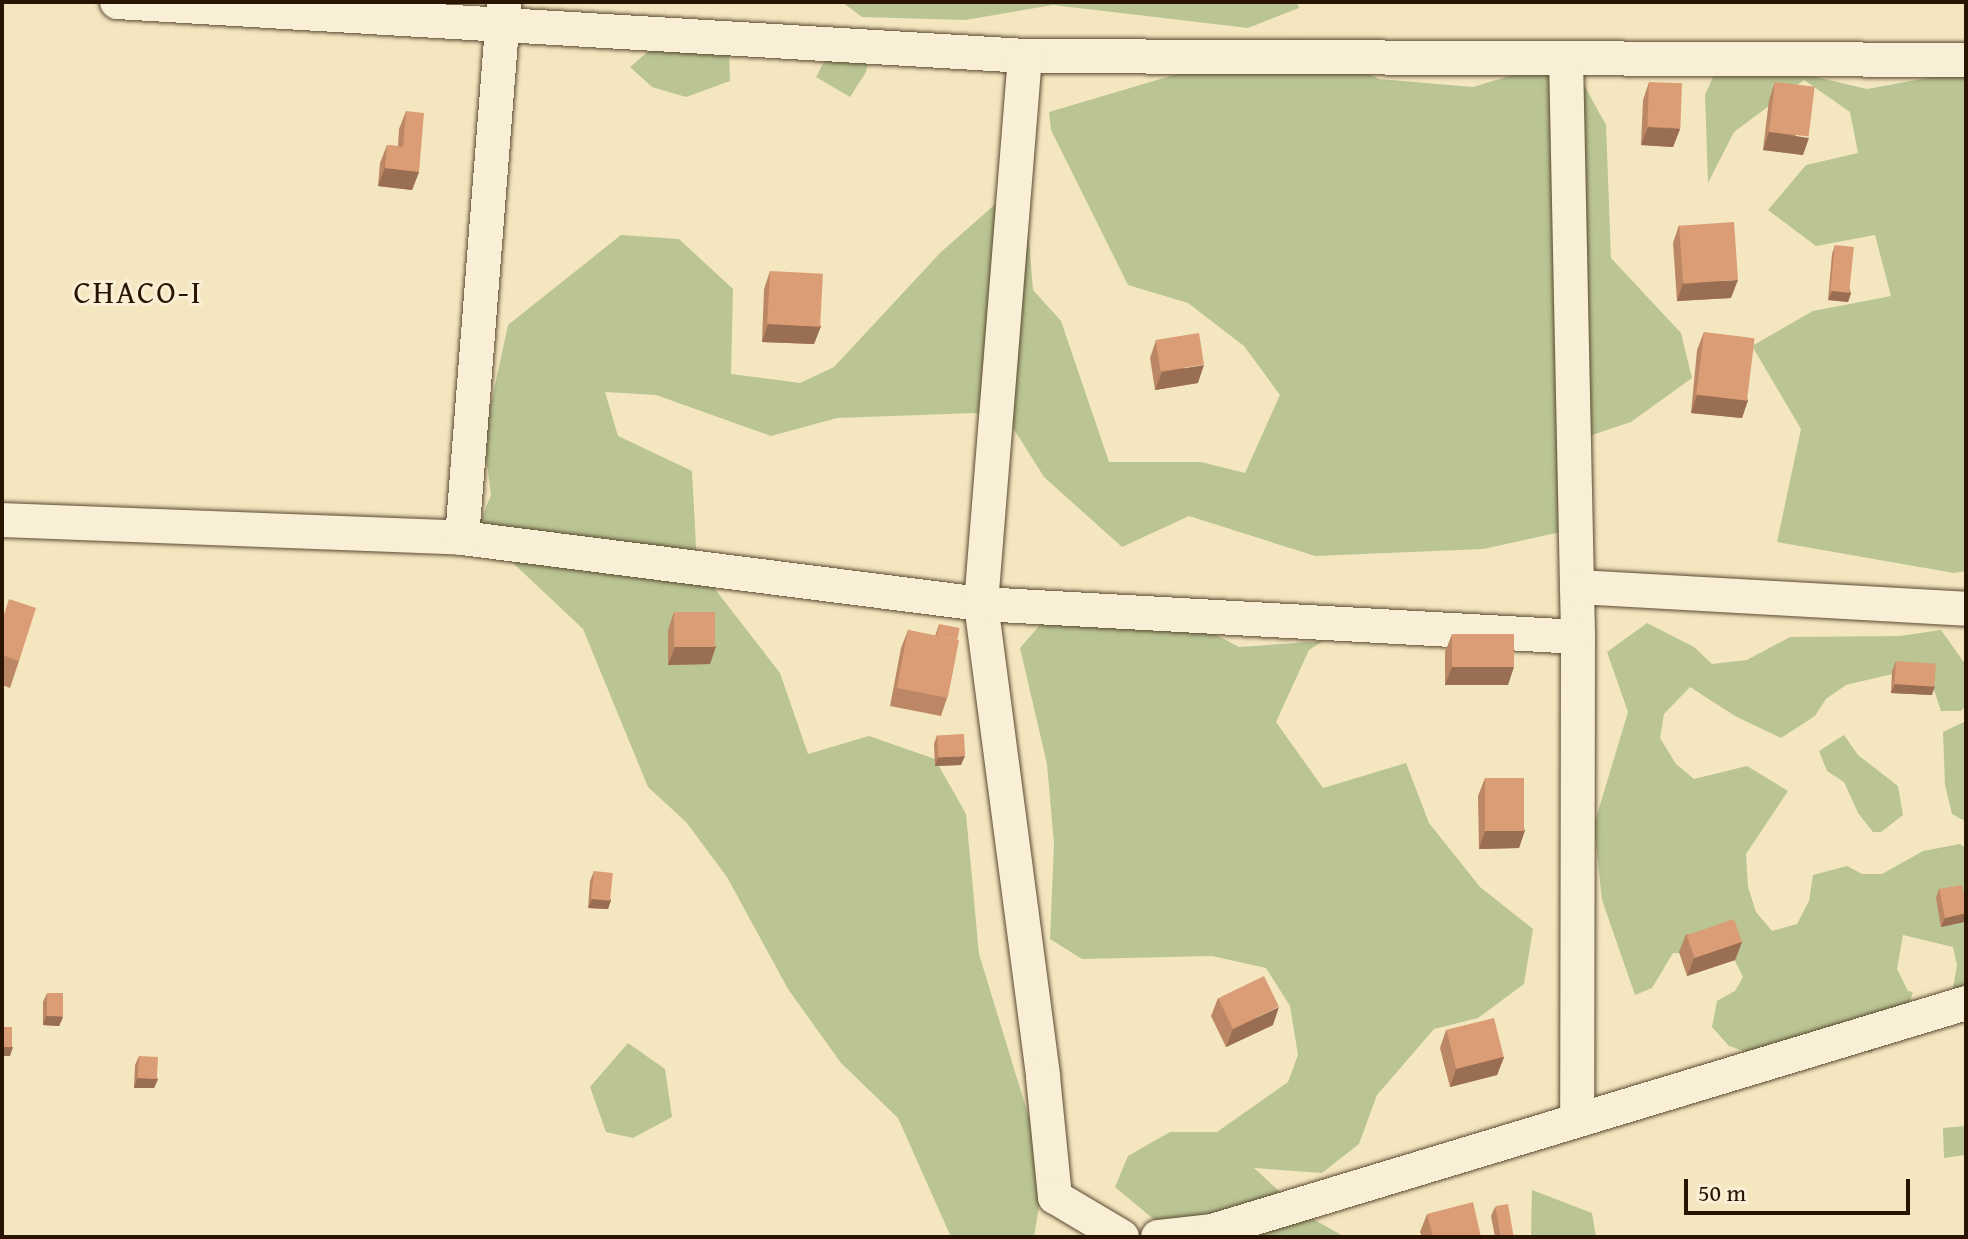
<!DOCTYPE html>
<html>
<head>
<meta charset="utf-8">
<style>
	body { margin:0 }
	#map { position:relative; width:1968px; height:1239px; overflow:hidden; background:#f4e7c0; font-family:"Gentium Book Plus",serif }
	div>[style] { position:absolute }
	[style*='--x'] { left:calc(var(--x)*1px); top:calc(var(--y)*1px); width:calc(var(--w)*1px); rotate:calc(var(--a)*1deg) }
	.green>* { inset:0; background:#bac593 }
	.roads { filter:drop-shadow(0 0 2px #5b4930) drop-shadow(0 0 2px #5b4930) }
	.minor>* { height:34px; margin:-17px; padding:0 17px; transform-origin:17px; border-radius:17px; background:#f8efd6 }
	.wall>* { inset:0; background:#bc8765 }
	.shaded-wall>* { inset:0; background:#996e52 }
	.building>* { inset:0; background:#db9d75; transform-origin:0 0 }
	span { translate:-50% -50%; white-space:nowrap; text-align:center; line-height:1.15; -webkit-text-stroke:6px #f8efd6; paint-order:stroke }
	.quarter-label { font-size:32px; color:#281400; letter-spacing:2px }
	.frame { position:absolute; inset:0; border:4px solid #281400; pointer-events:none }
	.scale { position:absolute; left:1684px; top:1179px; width:226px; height:36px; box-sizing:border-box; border:4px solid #281400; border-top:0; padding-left:10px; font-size:24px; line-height:28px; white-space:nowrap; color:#281400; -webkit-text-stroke:6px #f8efd6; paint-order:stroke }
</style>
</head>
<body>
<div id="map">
	<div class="green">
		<i style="clip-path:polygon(842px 2px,1297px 2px,1299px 8px,1248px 28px,1053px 5px,965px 20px,862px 17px)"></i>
		<i style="clip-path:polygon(1296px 39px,1379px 79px,1473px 87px,1546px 65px,1585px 87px,1606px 125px,1611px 258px,1681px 333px,1692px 378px,1631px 422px,1583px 438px,1584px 527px,1483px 549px,1315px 556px,1189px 516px,1122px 547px,1044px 477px,1003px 412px,837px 418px,771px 436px,656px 395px,605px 392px,618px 436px,692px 471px,697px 566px,780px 673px,808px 754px,869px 736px,935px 759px,966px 814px,979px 954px,1045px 1170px,1034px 1237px,951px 1237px,898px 1118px,841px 1063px,788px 989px,727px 877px,686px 822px,648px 787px,583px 629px,477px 529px,491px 495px,486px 456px,487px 422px,508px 325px,621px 235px,679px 239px,733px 289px,731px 374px,800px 383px,834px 367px,941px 252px,1024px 179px,1033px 290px,1061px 321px,1109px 462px,1201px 462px,1245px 473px,1280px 395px,1244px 346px,1188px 303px,1128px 285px,1051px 130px,1049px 112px)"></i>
		<i style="clip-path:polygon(659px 42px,729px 47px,730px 81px,686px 97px,652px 87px,630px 67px)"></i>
		<i style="clip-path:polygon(829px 52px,869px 57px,866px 72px,850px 97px,816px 77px)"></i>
		<i style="clip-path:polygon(1723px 55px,1867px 89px,1966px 71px,1966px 571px,1954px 573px,1777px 542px,1801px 429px,1752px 346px,1813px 311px,1891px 296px,1875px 235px,1816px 246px,1768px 210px,1806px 165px,1858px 153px,1850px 112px,1804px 80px,1734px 132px,1708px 183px,1705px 95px)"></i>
		<i style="clip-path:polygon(1052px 611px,1194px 623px,1239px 647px,1323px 641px,1309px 650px,1276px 722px,1323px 788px,1406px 763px,1429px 823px,1480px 887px,1533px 929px,1524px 984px,1478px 1018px,1434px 1029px,1377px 1095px,1359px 1144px,1322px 1173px,1254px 1168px,1304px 1214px,1345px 1237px,1175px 1237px,1115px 1187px,1128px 1156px,1170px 1132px,1217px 1132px,1288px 1082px,1298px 1055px,1290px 1006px,1266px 968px,1212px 956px,1082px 959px,1050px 939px,1054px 844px,1047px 764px,1020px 648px)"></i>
		<i style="clip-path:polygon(1647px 623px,1694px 647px,1712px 664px,1747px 660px,1790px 637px,1900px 636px,1941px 630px,1966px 665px,1966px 705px,1961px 711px,1941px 711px,1926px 666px,1846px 685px,1826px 699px,1815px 716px,1781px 738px,1735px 716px,1690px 687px,1664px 714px,1660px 738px,1676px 764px,1694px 779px,1747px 766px,1788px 791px,1746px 854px,1748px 887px,1756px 912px,1772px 931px,1797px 924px,1809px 901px,1813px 875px,1847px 866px,1862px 874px,1882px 874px,1923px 851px,1960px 844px,1966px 848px,1966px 992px,1952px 994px,1957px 965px,1953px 947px,1903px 935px,1897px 969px,1908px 991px,1913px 992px,1905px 1016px,1871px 1053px,1807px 1034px,1762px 1057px,1729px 1046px,1712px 1027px,1717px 1001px,1735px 991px,1743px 977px,1732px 955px,1673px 953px,1652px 988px,1635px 995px,1602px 900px,1594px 825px,1628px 712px,1607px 652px)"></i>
		<i style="clip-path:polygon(1966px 721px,1966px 818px,1963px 820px,1952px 814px,1945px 785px,1943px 732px)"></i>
		<i style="clip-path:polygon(1844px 735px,1858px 755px,1898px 786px,1903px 815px,1881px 832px,1873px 832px,1858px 813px,1844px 782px,1827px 771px,1819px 751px)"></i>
		<i style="clip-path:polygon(628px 1043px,665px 1069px,672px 1117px,633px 1138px,606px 1132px,590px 1087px)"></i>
		<i style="clip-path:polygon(1966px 1126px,1966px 1155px,1944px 1158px,1943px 1128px)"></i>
		<i style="clip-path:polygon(1532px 1190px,1592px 1213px,1596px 1237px,1531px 1237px)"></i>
	</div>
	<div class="roads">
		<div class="minor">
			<i style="--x:117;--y:2;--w:910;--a:3.4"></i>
			<i style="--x:1025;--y:56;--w:941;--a:0.24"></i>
			<i style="--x:1025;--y:56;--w:550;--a:94.59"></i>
			<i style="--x:981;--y:604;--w:477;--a:82.5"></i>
			<i style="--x:1043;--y:1077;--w:121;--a:84.3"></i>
			<i style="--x:1055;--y:1197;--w:78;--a:30.8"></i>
			<i style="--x:1566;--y:58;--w:579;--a:88.81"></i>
			<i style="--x:1578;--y:637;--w:482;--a:90.1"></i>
			<i style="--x:2;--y:520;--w:460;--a:2.2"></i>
			<i style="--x:462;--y:538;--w:523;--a:7.25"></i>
			<i style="--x:981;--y:604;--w:598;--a:3.16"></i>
			<i style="--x:462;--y:538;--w:538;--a:-85.52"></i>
			<i style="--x:1577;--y:587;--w:390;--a:3.2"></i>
			<i style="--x:1158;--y:1237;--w:54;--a:-6.3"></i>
			<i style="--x:1212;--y:1231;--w:788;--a:-16.82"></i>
		</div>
	</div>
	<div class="wall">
		<i style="clip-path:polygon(1649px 82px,1680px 129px,1673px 147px,1641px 145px,1643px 100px)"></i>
		<i style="clip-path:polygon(1775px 82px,1803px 155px,1763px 150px,1769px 100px)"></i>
		<i style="clip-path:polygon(406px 111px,419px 172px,412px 190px,378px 186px,380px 163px,387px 145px,398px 146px,399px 129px)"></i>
		<i style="clip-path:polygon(1679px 225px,1731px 298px,1677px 301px,1673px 243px)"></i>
		<i style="clip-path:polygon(1835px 245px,1851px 293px,1848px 302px,1828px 300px,1832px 254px)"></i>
		<i style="clip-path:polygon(770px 271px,821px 326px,814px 344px,762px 342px,764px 289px)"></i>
		<i style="clip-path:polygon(1704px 332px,1748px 400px,1742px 418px,1691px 413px,1697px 350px)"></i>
		<i style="clip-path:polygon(1156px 340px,1198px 383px,1155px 390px,1150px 358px)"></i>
		<i style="clip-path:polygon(674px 612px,716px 646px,710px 664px,668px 665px,668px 630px)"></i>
		<i style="clip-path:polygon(2px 619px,19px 661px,10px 688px,2px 685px)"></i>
		<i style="clip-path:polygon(939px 624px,947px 698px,941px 716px,890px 706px,901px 648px,908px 630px,935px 636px)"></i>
		<i style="clip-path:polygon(1452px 634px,1508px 685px,1445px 685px,1445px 652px)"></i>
		<i style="clip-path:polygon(1896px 661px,1932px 695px,1891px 693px,1892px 671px)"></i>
		<i style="clip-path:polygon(937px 735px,961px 765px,935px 766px,934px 744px)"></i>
		<i style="clip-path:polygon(1485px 778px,1525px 830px,1519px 848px,1479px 849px,1478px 796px)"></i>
		<i style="clip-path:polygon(594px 871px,611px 900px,608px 909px,588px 908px,590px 881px)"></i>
		<i style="clip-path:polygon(1939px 889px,1964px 922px,1941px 927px,1936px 898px)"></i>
		<i style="clip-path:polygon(1686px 934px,1742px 942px,1735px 960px,1687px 976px,1679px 952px)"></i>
		<i style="clip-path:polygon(47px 993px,63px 1017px,59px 1026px,43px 1025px,43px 1002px)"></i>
		<i style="clip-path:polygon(1218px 998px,1273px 1025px,1226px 1047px,1211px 1016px)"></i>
		<i style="clip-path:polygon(1446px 1030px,1504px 1057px,1497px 1075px,1450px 1087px,1440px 1048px)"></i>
		<i style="clip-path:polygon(139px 1056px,158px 1079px,154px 1088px,134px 1088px,135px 1065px)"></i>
		<i style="clip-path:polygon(1495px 1207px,1514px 1237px,1495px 1237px,1491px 1216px)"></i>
		<i style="clip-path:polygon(1427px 1214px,1481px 1237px,1422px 1237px,1420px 1232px)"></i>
	</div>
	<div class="shaded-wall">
		<i style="clip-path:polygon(1648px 127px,1680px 129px,1673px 147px,1641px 145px)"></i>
		<i style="clip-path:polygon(1769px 132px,1809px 138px,1803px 155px,1763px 150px)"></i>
		<i style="clip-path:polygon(385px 168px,419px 172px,412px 190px,378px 186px)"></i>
		<i style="clip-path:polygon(1738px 280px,1731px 298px,1677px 301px,1683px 283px)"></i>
		<i style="clip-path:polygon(1832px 291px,1851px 293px,1848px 302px,1828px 300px)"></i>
		<i style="clip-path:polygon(768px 324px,821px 326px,814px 344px,762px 342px)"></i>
		<i style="clip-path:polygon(1204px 365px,1198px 383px,1155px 390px,1162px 372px)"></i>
		<i style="clip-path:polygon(1697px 395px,1748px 400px,1742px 418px,1691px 413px)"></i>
		<i style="clip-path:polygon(716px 646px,710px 664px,668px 665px,675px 647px)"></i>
		<i style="clip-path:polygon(1452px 667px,1514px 667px,1508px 685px,1445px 685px)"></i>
		<i style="clip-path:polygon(1895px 684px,1935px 686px,1932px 695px,1891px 693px)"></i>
		<i style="clip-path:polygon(965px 756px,961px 765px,935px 766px,938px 757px)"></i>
		<i style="clip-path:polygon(1525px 830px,1519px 848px,1479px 849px,1485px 831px)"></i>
		<i style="clip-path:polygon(592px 899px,611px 900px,608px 909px,588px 908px)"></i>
		<i style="clip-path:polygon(1966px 913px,1964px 922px,1941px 927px,1945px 918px)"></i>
		<i style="clip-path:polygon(1742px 942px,1735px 960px,1687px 976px,1694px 958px)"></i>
		<i style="clip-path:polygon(1279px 1007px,1273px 1025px,1226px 1047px,1233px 1029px)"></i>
		<i style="clip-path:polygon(46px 1016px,63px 1017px,59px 1026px,43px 1025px)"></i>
		<i style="clip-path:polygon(2px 1047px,13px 1047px,10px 1056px,2px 1056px)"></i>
		<i style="clip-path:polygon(1504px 1057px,1497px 1075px,1450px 1087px,1456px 1069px)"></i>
		<i style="clip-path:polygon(137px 1078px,158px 1079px,154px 1088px,134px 1088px)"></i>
	</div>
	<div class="building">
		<i style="left:1649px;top:82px;width:33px;height:45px;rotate:2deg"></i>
		<i style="left:1775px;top:82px;width:40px;height:50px;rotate:7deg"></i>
		<i style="clip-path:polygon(406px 111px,424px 113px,419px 172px,385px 168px,387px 145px,403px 147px)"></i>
		<i style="left:1734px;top:222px;width:58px;height:55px;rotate:86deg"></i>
		<i style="left:1835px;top:245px;width:19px;height:46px;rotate:6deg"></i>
		<i style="left:770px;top:271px;width:53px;height:53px;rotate:3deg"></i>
		<i style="left:1704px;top:332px;width:51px;height:63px;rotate:7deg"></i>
		<i style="left:1199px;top:333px;width:32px;height:44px;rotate:81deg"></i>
		<i style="clip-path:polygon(9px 599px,36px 608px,19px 661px,2px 655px,2px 621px)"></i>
		<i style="left:674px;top:612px;width:41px;height:35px"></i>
		<i style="left:939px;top:624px;width:21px;height:12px;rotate:11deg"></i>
		<i style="left:908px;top:630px;width:52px;height:59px;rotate:11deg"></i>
		<i style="left:1452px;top:634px;width:62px;height:33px"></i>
		<i style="left:1896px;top:661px;width:40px;height:23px;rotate:4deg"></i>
		<i style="left:964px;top:734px;width:22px;height:27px;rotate:87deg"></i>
		<i style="left:1485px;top:778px;width:39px;height:53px"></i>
		<i style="left:594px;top:871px;width:19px;height:28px;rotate:6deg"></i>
		<i style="clip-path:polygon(1962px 885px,1966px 906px,1966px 913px,1945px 918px,1939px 889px)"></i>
		<i style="left:1734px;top:919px;width:24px;height:50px;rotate:71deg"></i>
		<i style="left:1264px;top:976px;width:34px;height:51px;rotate:64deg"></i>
		<i style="left:47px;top:993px;width:16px;height:23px"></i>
		<i style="left:1494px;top:1018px;width:40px;height:49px;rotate:76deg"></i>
		<i style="left:2px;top:1027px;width:10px;height:20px"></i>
		<i style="left:139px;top:1056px;width:19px;height:22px;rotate:3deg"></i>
		<i style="clip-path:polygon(1473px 1202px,1481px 1237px,1433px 1237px,1427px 1214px)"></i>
		<i style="left:1508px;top:1204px;width:34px;height:13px;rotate:80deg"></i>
	</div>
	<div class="quarter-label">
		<span style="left:138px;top:292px">CHACO-I</span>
	</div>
	<div class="frame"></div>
	<div class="scale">50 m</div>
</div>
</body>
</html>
